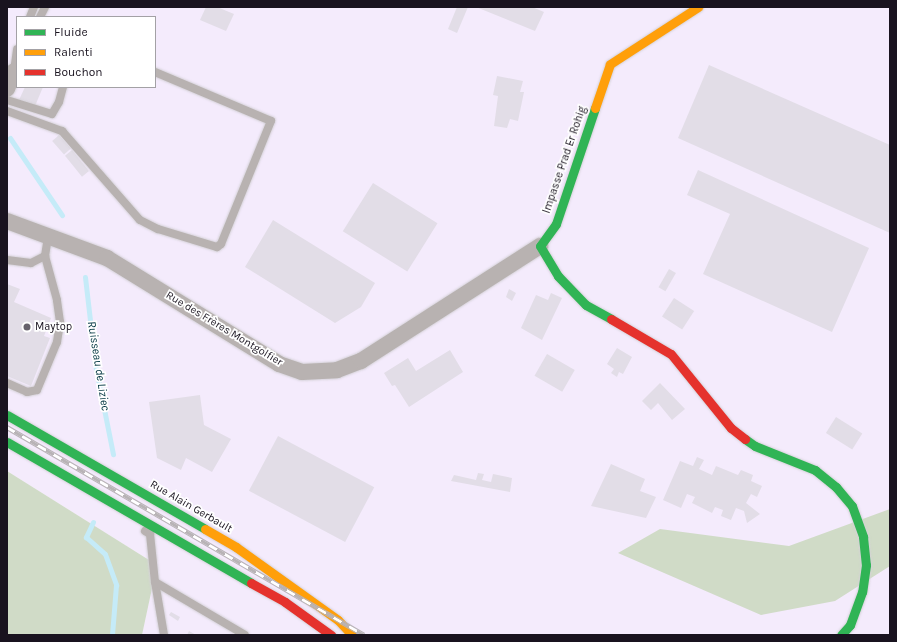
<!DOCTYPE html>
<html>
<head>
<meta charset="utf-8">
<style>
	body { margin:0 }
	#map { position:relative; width:897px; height:642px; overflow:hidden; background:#f8f4fb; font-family:Karla,sans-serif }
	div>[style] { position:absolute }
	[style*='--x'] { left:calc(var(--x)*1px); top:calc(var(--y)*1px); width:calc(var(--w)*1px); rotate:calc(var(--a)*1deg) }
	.built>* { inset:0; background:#f4ebfc }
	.forest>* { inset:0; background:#d0dbc7 }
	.stream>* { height:5px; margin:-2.5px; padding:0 2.5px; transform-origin:2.5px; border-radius:2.5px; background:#c5ebf8 }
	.building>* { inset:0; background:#e2dde7; transform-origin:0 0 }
	.roads { filter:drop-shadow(0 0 1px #d4d1d7) drop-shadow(0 0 1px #d4d1d7) }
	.lane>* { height:8px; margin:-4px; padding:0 4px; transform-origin:4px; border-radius:4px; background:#b8b2b1 }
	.street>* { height:16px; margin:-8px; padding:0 8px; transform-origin:8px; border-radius:8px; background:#b8b2b1 }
	.fast>* { height:9px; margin:-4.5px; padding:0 4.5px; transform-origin:4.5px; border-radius:4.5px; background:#30b455 }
	.slow>* { height:9px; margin:-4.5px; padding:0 4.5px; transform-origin:4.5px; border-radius:4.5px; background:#ff9f0a }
	.jam>* { height:9px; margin:-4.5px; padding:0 4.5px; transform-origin:4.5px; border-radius:4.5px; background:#e5322d }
	.rail>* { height:4.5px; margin-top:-2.25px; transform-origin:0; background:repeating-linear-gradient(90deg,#fff 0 9px,#b8b3b6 0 18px); box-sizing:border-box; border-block:1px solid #b8b3b6 }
	.dots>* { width:11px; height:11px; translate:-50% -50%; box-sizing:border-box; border:2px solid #fff; border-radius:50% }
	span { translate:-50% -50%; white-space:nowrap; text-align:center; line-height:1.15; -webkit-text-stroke:3.5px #fff; paint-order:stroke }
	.street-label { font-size:11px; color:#19131f }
	.poi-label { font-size:11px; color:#19131f }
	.left { translate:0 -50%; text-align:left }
	.water-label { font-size:12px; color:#003540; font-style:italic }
	.frame { position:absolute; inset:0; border:8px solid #19131f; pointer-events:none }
	.legend { position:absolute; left:16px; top:16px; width:140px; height:72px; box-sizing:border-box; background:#fff; border:1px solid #a3a1a5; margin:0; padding:5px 7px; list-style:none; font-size:12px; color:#19131f }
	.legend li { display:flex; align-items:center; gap:8px; height:20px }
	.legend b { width:20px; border:1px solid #a3a1a5 }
</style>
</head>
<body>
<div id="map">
	<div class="built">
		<i style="clip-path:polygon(evenodd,7px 7px,890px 7px,890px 635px,142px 635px,157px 565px,7px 471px,7px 7px,17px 17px,155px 17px,155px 87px,17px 87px,17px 17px)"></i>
	</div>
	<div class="forest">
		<i style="clip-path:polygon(7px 471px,157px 565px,142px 635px,7px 635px)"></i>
		<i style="clip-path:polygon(890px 509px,890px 566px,835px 601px,761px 615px,618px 553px,660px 529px,789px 546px)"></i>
	</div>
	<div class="stream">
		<i style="--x:10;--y:138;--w:93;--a:56"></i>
		<i style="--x:85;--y:277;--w:88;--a:83.4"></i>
		<i style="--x:95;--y:364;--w:92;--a:78.7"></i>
		<i style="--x:93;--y:522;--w:17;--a:115"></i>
		<i style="--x:86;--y:537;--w:25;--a:42"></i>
		<i style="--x:105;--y:554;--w:33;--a:70"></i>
		<i style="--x:116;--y:585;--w:50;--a:94.6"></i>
	</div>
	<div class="building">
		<i style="clip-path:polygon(206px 7px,217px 7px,234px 14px,226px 31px,200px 20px)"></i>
		<i style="clip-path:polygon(457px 7px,468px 7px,457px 33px,448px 29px)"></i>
		<i style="clip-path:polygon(476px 7px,532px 7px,544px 12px,535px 31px)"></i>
		<i style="clip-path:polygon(709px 65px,890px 145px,890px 233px,678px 138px)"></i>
		<i style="clip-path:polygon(497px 76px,523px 81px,520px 92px,524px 92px,518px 121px,510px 119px,507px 128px,494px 126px,498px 96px,493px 95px)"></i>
		<i style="clip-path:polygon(25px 87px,43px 87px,35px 106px,19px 100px)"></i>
		<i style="left:59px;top:135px;width:18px;height:9px;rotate:49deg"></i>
		<i style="left:72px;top:150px;width:27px;height:9px;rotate:51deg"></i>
		<i style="clip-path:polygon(698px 170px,869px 248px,832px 332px,703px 274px,730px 214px,687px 195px)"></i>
		<i style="left:373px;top:183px;width:76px;height:57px;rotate:32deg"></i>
		<i style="clip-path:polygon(273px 220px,375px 283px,361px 307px,335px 323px,245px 267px)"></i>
		<i style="left:669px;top:269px;width:8px;height:21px;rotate:30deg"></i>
		<i style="clip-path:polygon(7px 284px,20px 289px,14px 302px,51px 318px,44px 336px,50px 338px,31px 386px,7px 376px)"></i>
		<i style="clip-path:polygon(509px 289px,516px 293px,512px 301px,506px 297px)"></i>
		<i style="clip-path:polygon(551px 293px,562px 298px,542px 340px,521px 328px,536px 295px,548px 300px)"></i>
		<i style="left:674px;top:298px;width:24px;height:22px;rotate:33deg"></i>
		<i style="clip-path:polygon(617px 348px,632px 357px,623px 374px,619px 372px,617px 377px,611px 373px,614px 369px,607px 364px)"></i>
		<i style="clip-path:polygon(450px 350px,463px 372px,409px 407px,395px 385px,392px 386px,384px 373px,408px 358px,416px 371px)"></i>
		<i style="left:547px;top:354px;width:32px;height:25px;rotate:30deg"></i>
		<i style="clip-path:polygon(660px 383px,685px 409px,672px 420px,658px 403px,651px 410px,642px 401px)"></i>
		<i style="clip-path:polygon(200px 395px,204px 425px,231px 439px,212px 472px,186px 458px,181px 470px,157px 458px,149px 402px)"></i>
		<i style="left:836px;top:417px;width:31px;height:19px;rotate:32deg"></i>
		<i style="left:278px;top:436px;width:109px;height:62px;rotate:28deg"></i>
		<i style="clip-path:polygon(697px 457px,704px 460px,699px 469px,712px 475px,716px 466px,738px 475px,741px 470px,753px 475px,751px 481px,762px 486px,757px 497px,751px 494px,746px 503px,760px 514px,747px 523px,744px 511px,736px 508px,731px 520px,721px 516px,723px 510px,715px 507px,712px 513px,692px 503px,695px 497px,687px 494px,681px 508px,663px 500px,680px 461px,693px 466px)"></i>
		<i style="clip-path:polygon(611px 464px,645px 479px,640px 491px,656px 497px,646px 518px,591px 506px)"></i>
		<i style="clip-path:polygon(478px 473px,484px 474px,482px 480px,491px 482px,493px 474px,512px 478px,510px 492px,451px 481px,454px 475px,476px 480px)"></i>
		<i style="clip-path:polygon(171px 612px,180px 617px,178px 621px,169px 615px)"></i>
		<i style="clip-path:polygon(189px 631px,196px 635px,187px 635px)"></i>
	</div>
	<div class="roads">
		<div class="lane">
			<i style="--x:30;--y:17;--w:11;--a:-68"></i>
			<i style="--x:40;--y:17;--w:11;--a:-63"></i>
			<i style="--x:14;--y:71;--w:22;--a:-82"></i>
			<i style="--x:7;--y:100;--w:47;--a:17.3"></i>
			<i style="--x:52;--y:114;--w:14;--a:-60"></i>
			<i style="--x:59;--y:102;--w:16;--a:-75"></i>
			<i style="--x:7;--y:111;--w:59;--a:20"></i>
			<i style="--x:62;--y:131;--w:118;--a:48.8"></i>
			<i style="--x:140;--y:220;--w:20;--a:27"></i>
			<i style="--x:158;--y:229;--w:62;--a:17"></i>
			<i style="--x:217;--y:247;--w:5;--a:-37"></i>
			<i style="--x:221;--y:244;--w:133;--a:-67.9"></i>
			<i style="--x:271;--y:121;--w:126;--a:-157.1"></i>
			<i style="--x:7;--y:260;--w:24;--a:7"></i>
			<i style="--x:31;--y:263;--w:16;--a:-27"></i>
			<i style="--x:7;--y:383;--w:22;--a:24"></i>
			<i style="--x:27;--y:392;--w:10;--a:-11"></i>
			<i style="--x:37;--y:390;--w:52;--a:-67.4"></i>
			<i style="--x:57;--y:342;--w:20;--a:-81"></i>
			<i style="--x:60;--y:322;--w:22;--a:-98"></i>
			<i style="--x:57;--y:300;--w:46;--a:-105.3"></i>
			<i style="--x:45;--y:256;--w:19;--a:-81"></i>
			<i style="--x:145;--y:531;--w:6;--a:31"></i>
			<i style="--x:150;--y:534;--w:48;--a:84.1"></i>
			<i style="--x:164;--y:635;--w:54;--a:-99.6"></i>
			<i style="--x:155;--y:582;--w:104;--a:30.5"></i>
		</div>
		<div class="street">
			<i style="--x:7;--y:89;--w:19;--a:-69"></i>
			<i style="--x:7;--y:221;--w:107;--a:20.3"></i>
			<i style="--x:107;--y:258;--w:202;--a:31.6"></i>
			<i style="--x:279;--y:364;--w:24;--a:19"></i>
			<i style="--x:302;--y:372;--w:35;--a:-3"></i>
			<i style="--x:337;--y:370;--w:26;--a:-21"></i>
			<i style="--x:361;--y:361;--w:213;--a:-32.7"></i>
		</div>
		<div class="fast">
			<i style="--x:595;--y:108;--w:122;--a:108.6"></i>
			<i style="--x:556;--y:224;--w:27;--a:126"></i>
			<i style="--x:540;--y:246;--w:35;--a:59"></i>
			<i style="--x:558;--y:276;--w:40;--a:46"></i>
			<i style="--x:586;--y:305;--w:29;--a:29"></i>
			<i style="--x:7;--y:415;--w:228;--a:29.9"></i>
			<i style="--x:745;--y:439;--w:12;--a:35"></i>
			<i style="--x:755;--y:446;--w:65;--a:21.8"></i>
			<i style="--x:815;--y:470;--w:27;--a:39"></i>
			<i style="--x:836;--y:487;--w:25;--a:50"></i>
			<i style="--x:852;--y:506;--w:33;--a:70"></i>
			<i style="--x:863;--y:537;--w:28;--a:84"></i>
			<i style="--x:866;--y:565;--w:27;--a:98"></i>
			<i style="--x:862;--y:592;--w:35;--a:110"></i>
			<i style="--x:850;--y:625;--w:13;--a:132"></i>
			<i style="--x:7;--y:442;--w:282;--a:30"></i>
		</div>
		<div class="slow">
			<i style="--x:595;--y:108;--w:46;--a:-71.2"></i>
			<i style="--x:610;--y:64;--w:105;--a:-32.9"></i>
			<i style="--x:205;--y:529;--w:36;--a:30"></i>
			<i style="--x:236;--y:547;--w:125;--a:35.6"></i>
			<i style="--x:338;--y:620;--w:21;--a:47"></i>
		</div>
		<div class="jam">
			<i style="--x:611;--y:319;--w:69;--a:30.3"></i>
			<i style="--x:671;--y:354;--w:95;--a:51"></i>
			<i style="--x:731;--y:428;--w:18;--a:38"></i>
			<i style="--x:251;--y:583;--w:39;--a:29"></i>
			<i style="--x:285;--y:602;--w:57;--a:35.7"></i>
		</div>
	</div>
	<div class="rail">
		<i style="--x:7;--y:427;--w:413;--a:30.2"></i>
	</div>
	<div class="dots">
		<i style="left:27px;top:327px;background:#67626c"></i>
	</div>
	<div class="street-label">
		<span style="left:565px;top:160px;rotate:-71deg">Impasse Prad Er Rohig</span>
		<span style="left:224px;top:329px;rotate:31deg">Rue des Frères Montgolfier</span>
		<span style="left:191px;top:507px;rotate:30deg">Rue Alain Gerbault</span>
	</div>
	<div class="poi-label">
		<span class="left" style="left:35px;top:327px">Maytop</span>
	</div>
	<div class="water-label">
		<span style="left:98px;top:366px;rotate:81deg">Ruisseau de Liziec</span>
	</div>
	<div class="frame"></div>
	<ul class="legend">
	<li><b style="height:5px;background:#30b455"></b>Fluide</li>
	<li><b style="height:5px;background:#ff9f0a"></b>Ralenti</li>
	<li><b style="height:5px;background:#e5322d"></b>Bouchon</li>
	</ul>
</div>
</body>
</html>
